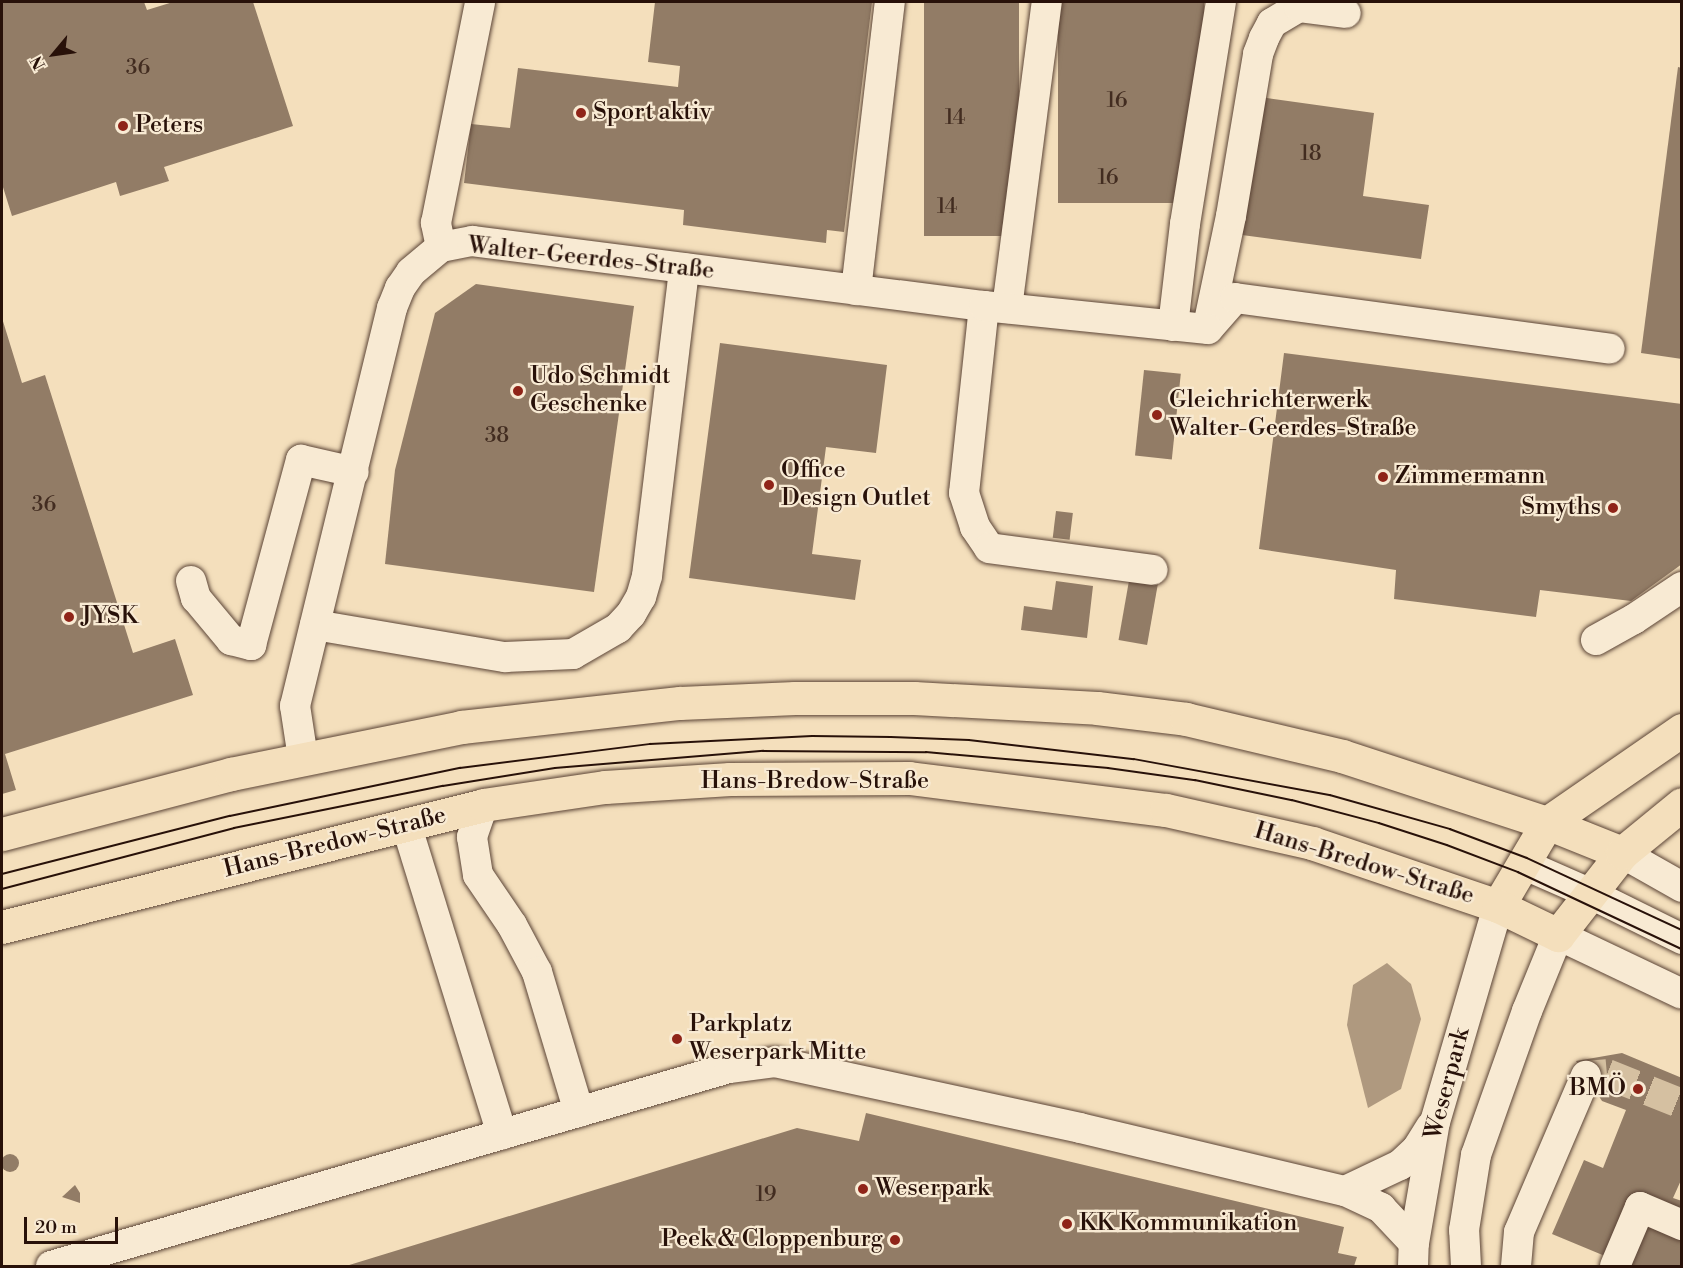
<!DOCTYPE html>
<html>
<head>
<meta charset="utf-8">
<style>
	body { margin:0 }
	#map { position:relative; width:1683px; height:1268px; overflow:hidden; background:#f4dfbc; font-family:"Libre Bodoni",serif }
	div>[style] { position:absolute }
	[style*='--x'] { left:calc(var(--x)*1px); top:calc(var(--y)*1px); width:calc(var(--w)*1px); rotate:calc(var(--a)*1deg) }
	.water>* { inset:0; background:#af997f }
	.building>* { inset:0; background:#927c66; transform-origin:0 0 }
	.round { border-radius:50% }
	.minor-tunnel>* { height:30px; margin-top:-15px; transform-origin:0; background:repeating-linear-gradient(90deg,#d5c0a1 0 30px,transparent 0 45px) }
	.roads { filter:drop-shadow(0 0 2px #5b4436) drop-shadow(0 0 2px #5b4436) }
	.minor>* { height:30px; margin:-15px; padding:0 15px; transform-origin:15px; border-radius:15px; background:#f8ead3 }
	.major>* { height:33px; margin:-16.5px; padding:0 16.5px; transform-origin:16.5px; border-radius:16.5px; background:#f4dfbc }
	.tram>* { height:1.5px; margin:-0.75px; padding:0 0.75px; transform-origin:0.75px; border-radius:0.75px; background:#281109 }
	.dots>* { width:16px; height:16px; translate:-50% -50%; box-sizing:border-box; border:3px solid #f8ead3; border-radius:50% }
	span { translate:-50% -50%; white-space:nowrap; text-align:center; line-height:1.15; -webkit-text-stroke:4.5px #f8ead3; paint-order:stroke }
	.number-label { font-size:21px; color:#422c20 }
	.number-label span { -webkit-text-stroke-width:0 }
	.poi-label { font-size:24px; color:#281109 }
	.left { translate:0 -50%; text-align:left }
	.right { translate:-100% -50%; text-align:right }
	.street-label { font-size:24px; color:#281109 }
	.frame { position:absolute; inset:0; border:3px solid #281109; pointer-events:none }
	.north { position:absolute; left:24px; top:24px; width:60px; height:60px; -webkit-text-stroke:4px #f8ead3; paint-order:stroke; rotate:241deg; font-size:16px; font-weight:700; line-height:24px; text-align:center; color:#281109 }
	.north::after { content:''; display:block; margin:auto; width:21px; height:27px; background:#281109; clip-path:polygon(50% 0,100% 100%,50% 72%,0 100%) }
	.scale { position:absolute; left:24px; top:1217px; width:94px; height:27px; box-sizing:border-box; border:3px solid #281109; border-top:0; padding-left:8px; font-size:18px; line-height:21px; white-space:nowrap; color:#281109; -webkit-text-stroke:4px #f8ead3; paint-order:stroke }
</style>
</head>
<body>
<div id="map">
	<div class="water">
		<i style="clip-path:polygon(1387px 963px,1411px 984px,1421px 1019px,1401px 1089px,1368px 1108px,1347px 1025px,1353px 985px)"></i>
	</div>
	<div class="building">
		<i style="clip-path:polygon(2px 2px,144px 2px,147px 10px,173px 2px,253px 2px,293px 126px,164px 167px,169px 181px,120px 196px,116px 182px,12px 216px,2px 184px)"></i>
		<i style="clip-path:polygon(655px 2px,872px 2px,844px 232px,827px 230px,826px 243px,683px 225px,684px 210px,464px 183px,471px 124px,510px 128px,518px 68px,678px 87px,680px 66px,648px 62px)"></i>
		<i style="left:924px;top:2px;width:95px;height:234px"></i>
		<i style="left:1058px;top:2px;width:146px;height:201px"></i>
		<i style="clip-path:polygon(1678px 67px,1682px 68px,1682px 359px,1641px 353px)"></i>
		<i style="clip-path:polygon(1260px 97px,1374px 113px,1363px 196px,1429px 205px,1421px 259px,1242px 235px)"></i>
		<i style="clip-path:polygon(476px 284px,634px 306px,594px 592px,385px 564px,395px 470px,435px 313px)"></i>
		<i style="clip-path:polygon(2px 318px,22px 383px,45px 375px,133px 653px,175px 639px,193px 695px,5px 754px,16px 790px,2px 794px)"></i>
		<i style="clip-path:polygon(720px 343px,887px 365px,876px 453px,826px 447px,812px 554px,861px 560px,855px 600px,689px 578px)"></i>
		<i style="clip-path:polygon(1284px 353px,1682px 404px,1682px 564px,1631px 601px,1540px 590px,1536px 617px,1394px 599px,1396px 570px,1259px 549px)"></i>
		<i style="left:1144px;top:370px;width:37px;height:86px;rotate:6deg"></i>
		<i style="left:1056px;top:511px;width:17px;height:27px;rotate:7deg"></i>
		<i style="left:1130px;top:575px;width:29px;height:66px;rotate:10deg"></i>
		<i style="clip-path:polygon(1056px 581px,1093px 586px,1087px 638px,1021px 630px,1024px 606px,1052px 610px)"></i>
		<i style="clip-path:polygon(1622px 1053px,1682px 1078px,1682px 1178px,1673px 1198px,1682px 1201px,1682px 1266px,1629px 1266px,1552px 1234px,1584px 1160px,1603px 1168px,1626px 1110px,1602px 1101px,1576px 1061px)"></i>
		<i style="clip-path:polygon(866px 1113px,1344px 1227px,1338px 1253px,1357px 1257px,1354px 1266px,346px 1266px,797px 1128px,859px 1141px)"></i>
		<i class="round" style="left:1px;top:1154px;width:18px;height:18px"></i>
		<i style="clip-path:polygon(75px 1185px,80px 1193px,80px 1203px,62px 1197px)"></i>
	</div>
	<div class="minor-tunnel">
		<i style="--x:1586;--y:1076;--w:21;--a:-5"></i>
		<i style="--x:1607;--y:1074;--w:81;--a:21.8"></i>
	</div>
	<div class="roads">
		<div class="minor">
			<i style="--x:441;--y:247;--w:25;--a:-102"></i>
			<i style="--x:436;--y:223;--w:225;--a:-78.7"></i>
			<i style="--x:856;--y:290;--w:290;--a:-83.3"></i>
			<i style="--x:984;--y:306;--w:188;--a:96.1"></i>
			<i style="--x:964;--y:493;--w:36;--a:72"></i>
			<i style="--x:975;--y:527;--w:25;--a:56"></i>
			<i style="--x:989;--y:548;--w:165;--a:7.6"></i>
			<i style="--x:1007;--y:308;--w:309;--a:-82.6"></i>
			<i style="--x:1173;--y:326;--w:103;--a:-83.3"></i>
			<i style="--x:1185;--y:224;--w:225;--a:-80.8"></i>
			<i style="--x:1208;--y:326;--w:112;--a:-78.2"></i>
			<i style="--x:1231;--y:216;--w:164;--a:-80.5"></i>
			<i style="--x:1258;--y:54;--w:17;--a:-69"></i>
			<i style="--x:1264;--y:38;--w:17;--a:-62"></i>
			<i style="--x:1272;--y:23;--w:31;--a:-31"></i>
			<i style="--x:1299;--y:7;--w:47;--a:7.3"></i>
			<i style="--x:1208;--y:329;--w:41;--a:-48.9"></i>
			<i style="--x:1235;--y:298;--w:378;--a:7.7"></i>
			<i style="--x:191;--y:581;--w:18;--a:74"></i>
			<i style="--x:196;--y:598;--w:55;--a:50.2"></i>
			<i style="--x:231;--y:640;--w:21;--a:14"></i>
			<i style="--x:251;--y:645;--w:192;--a:-74.9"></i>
			<i style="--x:301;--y:460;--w:54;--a:12.8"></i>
			<i style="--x:315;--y:625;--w:193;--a:9.6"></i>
			<i style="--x:505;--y:657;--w:68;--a:-2.5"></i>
			<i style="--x:573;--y:654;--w:52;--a:-30"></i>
			<i style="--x:618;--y:628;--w:19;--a:-47"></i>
			<i style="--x:631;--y:614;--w:20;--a:-60"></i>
			<i style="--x:641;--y:597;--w:22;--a:-74"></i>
			<i style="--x:647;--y:576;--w:310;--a:-83.1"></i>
			<i style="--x:1596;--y:640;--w:43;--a:-28.9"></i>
			<i style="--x:1634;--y:619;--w:58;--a:-33.7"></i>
			<i style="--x:303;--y:758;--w:53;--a:-98.7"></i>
			<i style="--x:295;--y:706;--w:410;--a:-76.3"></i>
			<i style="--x:392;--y:308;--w:22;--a:-68"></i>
			<i style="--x:400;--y:288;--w:19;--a:-55"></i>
			<i style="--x:411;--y:272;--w:39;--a:-40"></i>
			<i style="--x:441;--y:247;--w:32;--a:-11"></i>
			<i style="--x:472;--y:241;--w:516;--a:7.24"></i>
			<i style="--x:984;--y:306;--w:225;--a:5.9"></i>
			<i style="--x:483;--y:805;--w:34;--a:109"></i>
			<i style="--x:472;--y:837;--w:38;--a:81"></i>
			<i style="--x:478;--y:875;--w:60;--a:55.8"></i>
			<i style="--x:512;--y:925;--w:53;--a:62"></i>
			<i style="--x:537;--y:972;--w:146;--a:73.3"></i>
			<i style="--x:406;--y:824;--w:325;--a:72.8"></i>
			<i style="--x:1622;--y:853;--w:69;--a:29.5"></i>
			<i style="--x:1523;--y:864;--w:72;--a:23.7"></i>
			<i style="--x:1589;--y:893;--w:104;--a:26.3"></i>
			<i style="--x:1345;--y:1191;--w:61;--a:-25.3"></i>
			<i style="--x:1400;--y:1165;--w:23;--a:-43"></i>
			<i style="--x:1417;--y:1149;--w:26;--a:-58"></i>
			<i style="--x:51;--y:1266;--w:706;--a:-16.28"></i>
			<i style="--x:729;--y:1068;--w:46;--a:-7.4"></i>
			<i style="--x:775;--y:1062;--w:312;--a:12.2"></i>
			<i style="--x:1080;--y:1128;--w:272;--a:13.4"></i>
			<i style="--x:1345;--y:1191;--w:40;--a:25"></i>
			<i style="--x:1381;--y:1208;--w:48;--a:46.7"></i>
			<i style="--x:1413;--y:1266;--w:23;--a:-88"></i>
			<i style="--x:1414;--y:1243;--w:123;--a:-80.2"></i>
			<i style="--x:1435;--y:1122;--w:225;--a:-73.7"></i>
			<i style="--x:1466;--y:1266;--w:36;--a:-93"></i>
			<i style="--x:1464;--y:1230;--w:76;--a:-80.9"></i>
			<i style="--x:1476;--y:1155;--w:153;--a:-70.5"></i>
			<i style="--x:1527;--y:1011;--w:82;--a:-67.8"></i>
			<i style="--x:1558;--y:935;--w:137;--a:25.4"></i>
			<i style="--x:1516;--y:1266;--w:34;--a:-85"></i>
			<i style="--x:1519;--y:1232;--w:170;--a:-66.8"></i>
			<i style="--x:1615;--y:1266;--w:64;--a:-67"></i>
			<i style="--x:1640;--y:1207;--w:46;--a:23.2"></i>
		</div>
		<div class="major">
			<i style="--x:2;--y:834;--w:237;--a:-14.7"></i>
			<i style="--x:231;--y:774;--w:235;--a:-11.5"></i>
			<i style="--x:461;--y:727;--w:220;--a:-6.3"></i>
			<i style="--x:680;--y:703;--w:115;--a:-2.5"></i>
			<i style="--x:795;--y:698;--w:119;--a:0"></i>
			<i style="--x:914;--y:698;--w:183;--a:3.1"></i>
			<i style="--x:1097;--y:708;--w:90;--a:7"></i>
			<i style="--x:1186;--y:719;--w:160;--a:13.3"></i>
			<i style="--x:1342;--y:756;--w:216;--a:18.1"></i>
			<i style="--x:1547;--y:823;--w:81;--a:21.8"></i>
			<i style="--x:1498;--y:906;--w:96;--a:-59.4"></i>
			<i style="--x:1547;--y:823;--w:164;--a:-34.6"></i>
			<i style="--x:2;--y:927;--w:496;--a:-14.2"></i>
			<i style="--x:483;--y:805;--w:123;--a:-8.4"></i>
			<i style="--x:605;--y:787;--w:125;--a:-3.7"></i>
			<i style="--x:730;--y:779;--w:179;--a:-0.3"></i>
			<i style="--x:909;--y:778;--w:259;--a:7.1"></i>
			<i style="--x:1166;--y:810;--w:150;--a:12.7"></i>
			<i style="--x:1312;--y:843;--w:196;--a:18.7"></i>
			<i style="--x:1498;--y:906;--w:67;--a:25.8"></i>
			<i style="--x:1558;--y:935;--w:104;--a:-52"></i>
			<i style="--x:1622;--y:853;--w:77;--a:-39.2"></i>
		</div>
	</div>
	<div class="tram">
		<i style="--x:2;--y:874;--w:235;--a:-14.3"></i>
		<i style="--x:230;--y:816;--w:235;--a:-11.8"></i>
		<i style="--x:460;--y:768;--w:192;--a:-7.2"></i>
		<i style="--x:650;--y:744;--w:162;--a:-2.8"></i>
		<i style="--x:812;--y:736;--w:79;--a:0.7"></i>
		<i style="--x:891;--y:737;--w:78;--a:2.2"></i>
		<i style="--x:969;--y:740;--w:166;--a:6.6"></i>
		<i style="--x:1134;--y:759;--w:199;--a:10.4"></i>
		<i style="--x:1330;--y:795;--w:125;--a:15.8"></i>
		<i style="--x:1450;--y:829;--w:82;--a:20.6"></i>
		<i style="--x:1527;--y:858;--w:171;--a:24.9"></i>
		<i style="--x:2;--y:889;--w:240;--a:-14.7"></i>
		<i style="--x:234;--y:828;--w:213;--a:-11.4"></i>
		<i style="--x:443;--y:786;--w:113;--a:-9.1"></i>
		<i style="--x:555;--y:768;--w:209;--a:-4.7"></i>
		<i style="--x:763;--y:751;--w:163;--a:0.4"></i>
		<i style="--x:926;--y:752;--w:183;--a:5"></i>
		<i style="--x:1108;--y:768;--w:88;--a:7.9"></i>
		<i style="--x:1195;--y:780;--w:99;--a:11.7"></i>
		<i style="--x:1292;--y:800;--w:90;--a:14.8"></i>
		<i style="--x:1379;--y:823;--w:71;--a:17.9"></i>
		<i style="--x:1447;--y:845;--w:76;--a:20.8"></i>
		<i style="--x:1518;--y:872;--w:181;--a:25.2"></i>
	</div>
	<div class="dots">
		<i style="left:581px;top:113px;background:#8f2418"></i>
		<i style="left:123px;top:126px;background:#8f2418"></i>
		<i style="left:518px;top:391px;background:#8f2418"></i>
		<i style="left:1157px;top:415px;background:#8f2418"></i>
		<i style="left:1383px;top:477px;background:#8f2418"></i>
		<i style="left:769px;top:485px;background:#8f2418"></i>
		<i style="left:1613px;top:508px;background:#8f2418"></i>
		<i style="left:69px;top:617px;background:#8f2418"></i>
		<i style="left:677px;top:1039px;background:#8f2418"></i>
		<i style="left:1638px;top:1089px;background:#8f2418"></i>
		<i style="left:863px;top:1189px;background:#8f2418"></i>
		<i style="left:1067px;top:1224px;background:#8f2418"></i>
		<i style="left:895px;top:1240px;background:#8f2418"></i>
	</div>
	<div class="number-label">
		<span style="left:138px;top:68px">36</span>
		<span style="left:1117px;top:101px">16</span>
		<span style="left:955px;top:118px">14</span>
		<span style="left:1311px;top:154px">18</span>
		<span style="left:1108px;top:178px">16</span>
		<span style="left:947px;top:207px">14</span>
		<span style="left:497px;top:436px">38</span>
		<span style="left:44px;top:505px">36</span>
		<span style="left:766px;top:1195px">19</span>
	</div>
	<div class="poi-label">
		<span class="left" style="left:593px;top:113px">Sport aktiv</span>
		<span class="left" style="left:135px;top:126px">Peters</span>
		<span class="left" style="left:530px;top:391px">Udo Schmidt<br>Geschenke</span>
		<span class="left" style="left:1169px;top:415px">Gleichrichterwerk<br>Walter-Geerdes-Straße</span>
		<span class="left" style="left:781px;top:485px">Office<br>Design Outlet</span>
		<span class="left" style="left:1395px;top:477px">Zimmermann</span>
		<span class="right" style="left:1601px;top:508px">Smyths</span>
		<span class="left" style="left:81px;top:617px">JYSK</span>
		<span class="left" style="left:689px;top:1039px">Parkplatz<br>Weserpark Mitte</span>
		<span class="right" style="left:1626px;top:1089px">BMÖ</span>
		<span class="left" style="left:875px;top:1189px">Weserpark</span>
		<span class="left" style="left:1079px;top:1224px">KK Kommunikation</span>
		<span class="right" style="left:883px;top:1240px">Peek &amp; Cloppenburg</span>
	</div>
	<div class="street-label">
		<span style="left:591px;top:259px;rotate:6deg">Walter-Geerdes-Straße</span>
		<span style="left:815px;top:782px">Hans-Bredow-Straße</span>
		<span style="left:335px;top:843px;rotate:-14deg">Hans-Bredow-Straße</span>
		<span style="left:1364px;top:864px;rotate:17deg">Hans-Bredow-Straße</span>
		<span style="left:1448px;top:1084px;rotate:-75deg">Weserpark</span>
	</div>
	<div class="frame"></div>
	<div class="north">N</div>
	<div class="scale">20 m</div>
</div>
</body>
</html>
